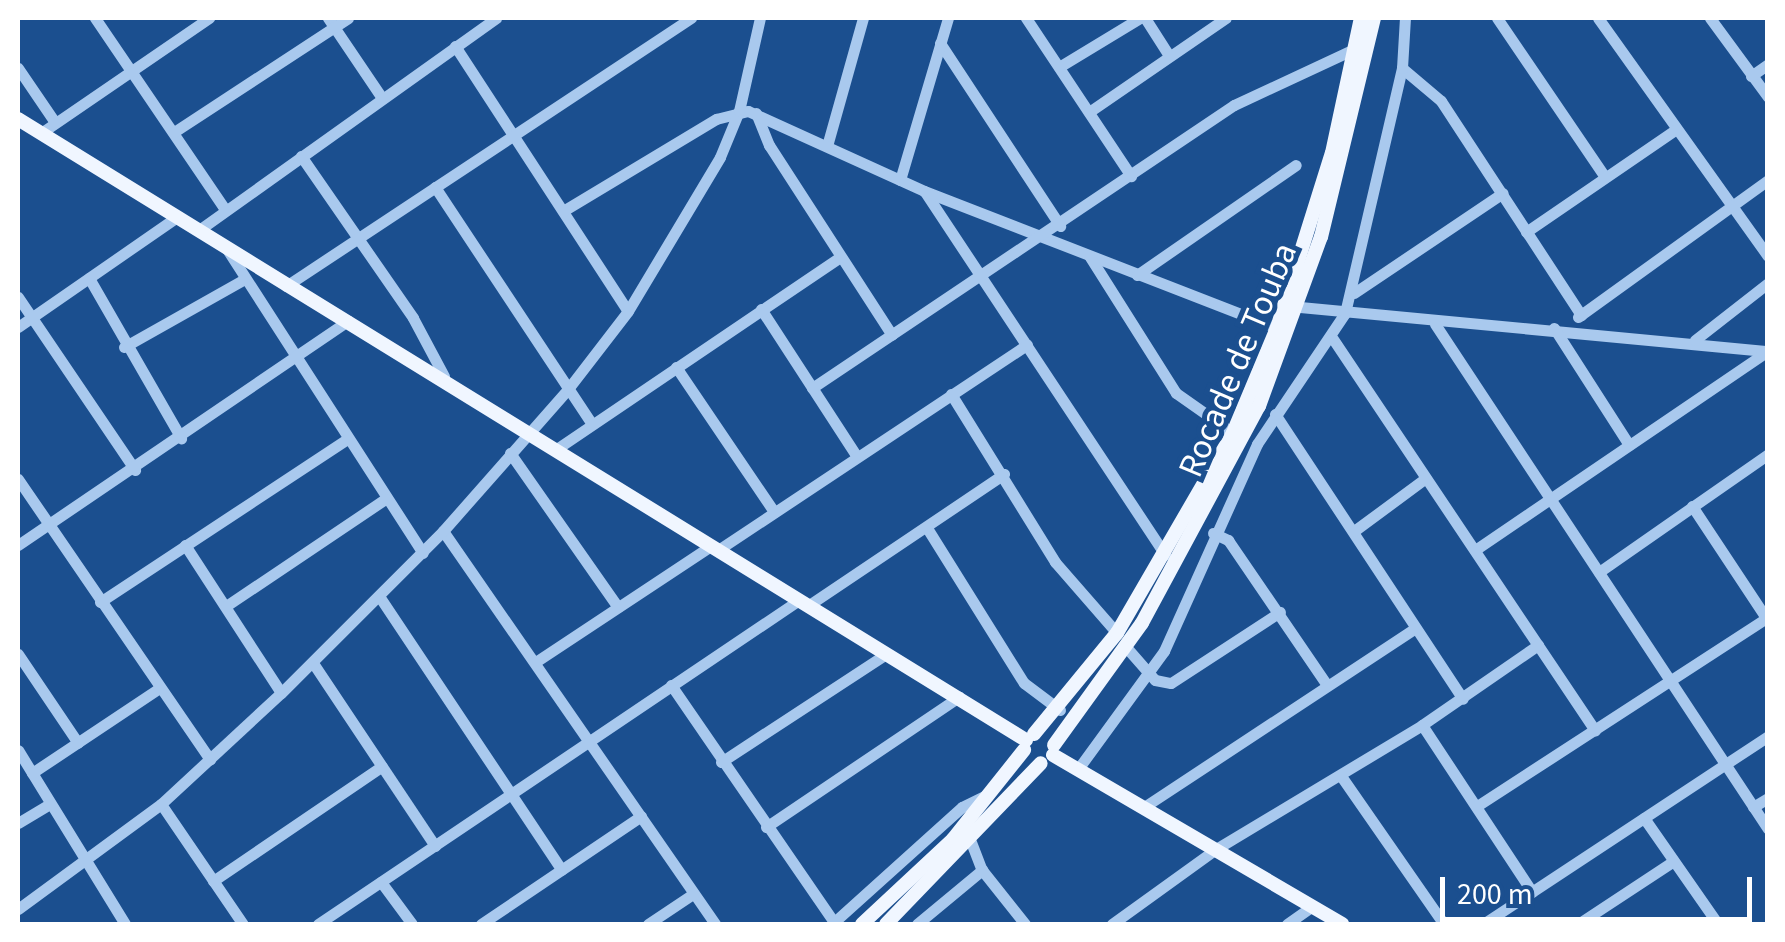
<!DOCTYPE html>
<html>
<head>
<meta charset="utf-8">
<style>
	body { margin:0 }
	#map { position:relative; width:1785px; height:942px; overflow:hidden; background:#1b4f8f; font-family:"Source Sans 3",sans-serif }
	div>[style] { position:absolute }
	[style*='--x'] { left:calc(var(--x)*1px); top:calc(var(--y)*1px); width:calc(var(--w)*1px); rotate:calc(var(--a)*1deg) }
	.minor>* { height:11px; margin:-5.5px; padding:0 5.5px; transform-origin:5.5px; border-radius:5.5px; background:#a9c9ee }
	.major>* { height:14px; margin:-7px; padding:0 7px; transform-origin:7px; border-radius:7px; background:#f0f6ff }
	span { translate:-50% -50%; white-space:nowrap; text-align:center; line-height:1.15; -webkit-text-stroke:10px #1b4f8f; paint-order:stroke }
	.street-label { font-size:35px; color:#fff }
	.frame { position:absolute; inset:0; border:20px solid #fff; pointer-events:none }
	.scale { position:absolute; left:1440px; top:877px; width:312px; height:45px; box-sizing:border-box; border:5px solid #fff; border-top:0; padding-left:12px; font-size:30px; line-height:35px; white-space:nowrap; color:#fff; -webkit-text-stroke:8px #1b4f8f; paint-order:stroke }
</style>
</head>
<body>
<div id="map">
	<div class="minor">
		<i style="--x:95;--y:18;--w:231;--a:55.8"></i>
		<i style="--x:328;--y:18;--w:97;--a:56"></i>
		<i style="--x:1026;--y:18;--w:190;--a:56.4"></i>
		<i style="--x:1145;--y:18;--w:43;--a:57.4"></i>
		<i style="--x:1497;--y:18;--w:192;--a:55.8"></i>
		<i style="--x:1598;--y:18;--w:292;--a:54.5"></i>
		<i style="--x:1710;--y:18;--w:98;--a:53.7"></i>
		<i style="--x:940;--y:43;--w:219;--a:56.7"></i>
		<i style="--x:455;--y:46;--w:316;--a:56.9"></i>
		<i style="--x:1059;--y:67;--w:95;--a:-31.2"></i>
		<i style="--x:18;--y:68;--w:64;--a:55.8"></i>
		<i style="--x:1402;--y:68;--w:51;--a:40.2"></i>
		<i style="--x:1441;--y:101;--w:256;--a:56.8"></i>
		<i style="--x:1751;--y:76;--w:21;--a:-35"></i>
		<i style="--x:1089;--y:112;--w:166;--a:-34.5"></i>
		<i style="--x:756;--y:113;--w:35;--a:68"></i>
		<i style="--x:769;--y:145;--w:226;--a:57.1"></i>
		<i style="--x:174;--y:132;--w:208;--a:-33.2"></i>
		<i style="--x:41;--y:133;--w:204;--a:-34.4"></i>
		<i style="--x:827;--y:146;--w:133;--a:-74.3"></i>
		<i style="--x:301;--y:156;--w:197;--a:55.3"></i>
		<i style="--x:413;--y:318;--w:66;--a:61.9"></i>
		<i style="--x:900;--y:180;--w:169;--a:-73.5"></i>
		<i style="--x:435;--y:187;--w:284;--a:56.5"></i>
		<i style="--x:925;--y:192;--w:435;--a:56.5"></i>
		<i style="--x:563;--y:211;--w:179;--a:-31"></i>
		<i style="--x:716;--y:119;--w:33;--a:-14"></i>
		<i style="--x:748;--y:111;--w:193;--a:24.4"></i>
		<i style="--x:924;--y:191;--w:379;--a:21.2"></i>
		<i style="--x:199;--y:230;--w:365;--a:-35.5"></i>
		<i style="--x:1526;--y:232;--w:181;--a:-34.4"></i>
		<i style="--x:225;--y:246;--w:365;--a:57.2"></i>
		<i style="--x:1090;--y:257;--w:161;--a:57.7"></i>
		<i style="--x:1176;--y:393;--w:70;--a:35.1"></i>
		<i style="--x:1137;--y:275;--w:193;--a:-34.7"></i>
		<i style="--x:89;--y:278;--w:185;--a:60.1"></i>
		<i style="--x:286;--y:286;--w:486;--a:-33.5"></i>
		<i style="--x:1354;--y:293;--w:179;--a:-33.9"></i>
		<i style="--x:18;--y:297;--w:209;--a:55.9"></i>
		<i style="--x:1300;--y:307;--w:470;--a:5.4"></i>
		<i style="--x:761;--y:309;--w:176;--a:57"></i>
		<i style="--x:1578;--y:317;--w:234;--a:-35.8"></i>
		<i style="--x:1435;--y:324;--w:605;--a:56.6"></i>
		<i style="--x:18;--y:327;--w:193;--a:-34.7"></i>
		<i style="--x:1554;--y:328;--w:139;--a:57.3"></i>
		<i style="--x:1333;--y:339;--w:471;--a:56.2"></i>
		<i style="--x:1695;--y:340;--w:93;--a:-38"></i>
		<i style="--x:124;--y:347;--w:137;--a:-29.4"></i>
		<i style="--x:676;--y:367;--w:175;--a:55.9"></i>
		<i style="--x:812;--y:388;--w:508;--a:-33.85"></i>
		<i style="--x:1234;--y:105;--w:135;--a:-25"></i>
		<i style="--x:951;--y:394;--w:198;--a:58.2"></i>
		<i style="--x:1055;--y:562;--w:94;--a:48.9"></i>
		<i style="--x:1275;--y:414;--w:341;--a:56.6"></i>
		<i style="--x:558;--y:448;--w:341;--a:-34.1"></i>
		<i style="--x:510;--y:453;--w:188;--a:55"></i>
		<i style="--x:18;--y:479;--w:340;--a:55.6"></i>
		<i style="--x:1692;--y:506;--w:134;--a:56.5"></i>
		<i style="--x:927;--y:528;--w:183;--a:58"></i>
		<i style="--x:1024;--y:683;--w:45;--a:36.9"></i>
		<i style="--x:443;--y:531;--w:478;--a:55.3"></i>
		<i style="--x:1354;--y:531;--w:89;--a:-36.4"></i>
		<i style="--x:1213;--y:533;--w:17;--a:25"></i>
		<i style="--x:1228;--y:540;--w:176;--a:55.7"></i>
		<i style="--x:18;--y:545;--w:399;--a:-34.2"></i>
		<i style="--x:185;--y:545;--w:176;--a:57"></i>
		<i style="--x:718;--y:550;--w:371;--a:-33.6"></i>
		<i style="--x:1475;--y:550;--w:354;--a:-34.2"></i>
		<i style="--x:1599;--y:572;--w:206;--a:-34.9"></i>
		<i style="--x:379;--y:596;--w:329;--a:56.3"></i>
		<i style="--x:100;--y:602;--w:295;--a:-33.4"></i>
		<i style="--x:809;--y:605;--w:235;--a:-33.9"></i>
		<i style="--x:226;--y:606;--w:192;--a:-33.9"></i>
		<i style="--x:1126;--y:647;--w:44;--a:48.7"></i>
		<i style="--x:1155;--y:680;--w:16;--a:11"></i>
		<i style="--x:1171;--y:683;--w:130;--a:-33.1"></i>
		<i style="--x:18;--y:654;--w:107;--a:56"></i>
		<i style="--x:537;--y:661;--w:209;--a:-33.5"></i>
		<i style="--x:313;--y:663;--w:220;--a:56.3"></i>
		<i style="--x:671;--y:685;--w:290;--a:55.5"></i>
		<i style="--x:1422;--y:725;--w:200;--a:56.6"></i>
		<i style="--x:18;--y:750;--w:204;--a:58.4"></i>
		<i style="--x:721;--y:762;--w:197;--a:-33.2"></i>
		<i style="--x:1078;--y:769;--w:146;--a:-53.9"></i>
		<i style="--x:1164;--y:651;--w:227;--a:-65.8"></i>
		<i style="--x:1257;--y:444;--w:158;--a:-56.1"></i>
		<i style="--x:1345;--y:313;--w:252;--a:-76.9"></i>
		<i style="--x:1402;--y:68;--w:50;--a:-86.6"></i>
		<i style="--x:32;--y:773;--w:151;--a:-33.7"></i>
		<i style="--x:1341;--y:776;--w:180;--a:55.2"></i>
		<i style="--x:161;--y:804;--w:145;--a:55.7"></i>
		<i style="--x:1477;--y:806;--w:347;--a:-33"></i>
		<i style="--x:1144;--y:807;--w:325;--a:-33.4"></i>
		<i style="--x:1753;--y:807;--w:17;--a:-31"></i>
		<i style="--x:1644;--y:818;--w:129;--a:55.1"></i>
		<i style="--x:18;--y:823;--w:37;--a:-31"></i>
		<i style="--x:766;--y:827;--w:233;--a:-34"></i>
		<i style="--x:971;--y:842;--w:30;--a:69"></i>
		<i style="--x:982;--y:870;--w:69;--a:51.5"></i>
		<i style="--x:213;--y:881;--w:204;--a:-34.2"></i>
		<i style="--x:381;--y:882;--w:52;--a:53.6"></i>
		<i style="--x:18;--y:909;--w:177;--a:-36.3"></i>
		<i style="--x:161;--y:804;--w:163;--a:-42.8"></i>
		<i style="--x:281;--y:693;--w:229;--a:-45"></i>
		<i style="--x:443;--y:531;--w:189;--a:-48.6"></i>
		<i style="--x:568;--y:389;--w:98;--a:-52.4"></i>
		<i style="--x:628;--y:311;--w:179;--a:-59.1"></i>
		<i style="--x:720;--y:157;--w:50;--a:-67.6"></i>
		<i style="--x:739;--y:111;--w:95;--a:-77.3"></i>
		<i style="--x:318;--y:924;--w:580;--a:-33.96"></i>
		<i style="--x:481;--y:924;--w:193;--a:-34"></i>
		<i style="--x:648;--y:924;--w:54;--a:-33.7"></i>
		<i style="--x:832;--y:924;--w:175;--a:-42"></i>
		<i style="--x:962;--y:807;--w:25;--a:-26"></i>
		<i style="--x:917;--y:924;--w:85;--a:-39.7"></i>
		<i style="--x:1112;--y:924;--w:128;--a:-35.8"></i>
		<i style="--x:1216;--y:849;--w:240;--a:-31"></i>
		<i style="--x:1422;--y:725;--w:141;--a:-34.6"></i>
		<i style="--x:1287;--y:924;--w:29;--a:-35"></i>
		<i style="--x:1483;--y:924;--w:341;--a:-33.4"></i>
		<i style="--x:1578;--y:924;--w:113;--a:-33.4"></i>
	</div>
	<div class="major">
		<i style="--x:18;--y:119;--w:1184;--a:31.64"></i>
		<i style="--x:1034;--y:734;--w:131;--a:-50.6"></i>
		<i style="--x:1117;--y:633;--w:231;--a:-59.9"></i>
		<i style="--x:1233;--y:433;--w:114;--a:-67.3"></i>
		<i style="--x:1277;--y:328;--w:183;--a:-72.6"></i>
		<i style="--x:1332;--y:153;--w:138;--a:-77.9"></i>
		<i style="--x:1054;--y:745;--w:150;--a:-54.2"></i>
		<i style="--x:1142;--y:623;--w:247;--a:-61.7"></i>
		<i style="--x:1259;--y:406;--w:180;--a:-69.9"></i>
		<i style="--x:1321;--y:237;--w:225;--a:-76.4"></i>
		<i style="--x:1053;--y:755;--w:335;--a:30.3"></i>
		<i style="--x:862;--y:924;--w:125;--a:-43"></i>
		<i style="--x:953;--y:839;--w:114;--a:-51.4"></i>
		<i style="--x:886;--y:924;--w:223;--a:-46.1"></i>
	</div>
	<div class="street-label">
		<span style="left:1238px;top:360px;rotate:-67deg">Rocade de Touba</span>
	</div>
	<div class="frame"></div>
	<div class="scale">200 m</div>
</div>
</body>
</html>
